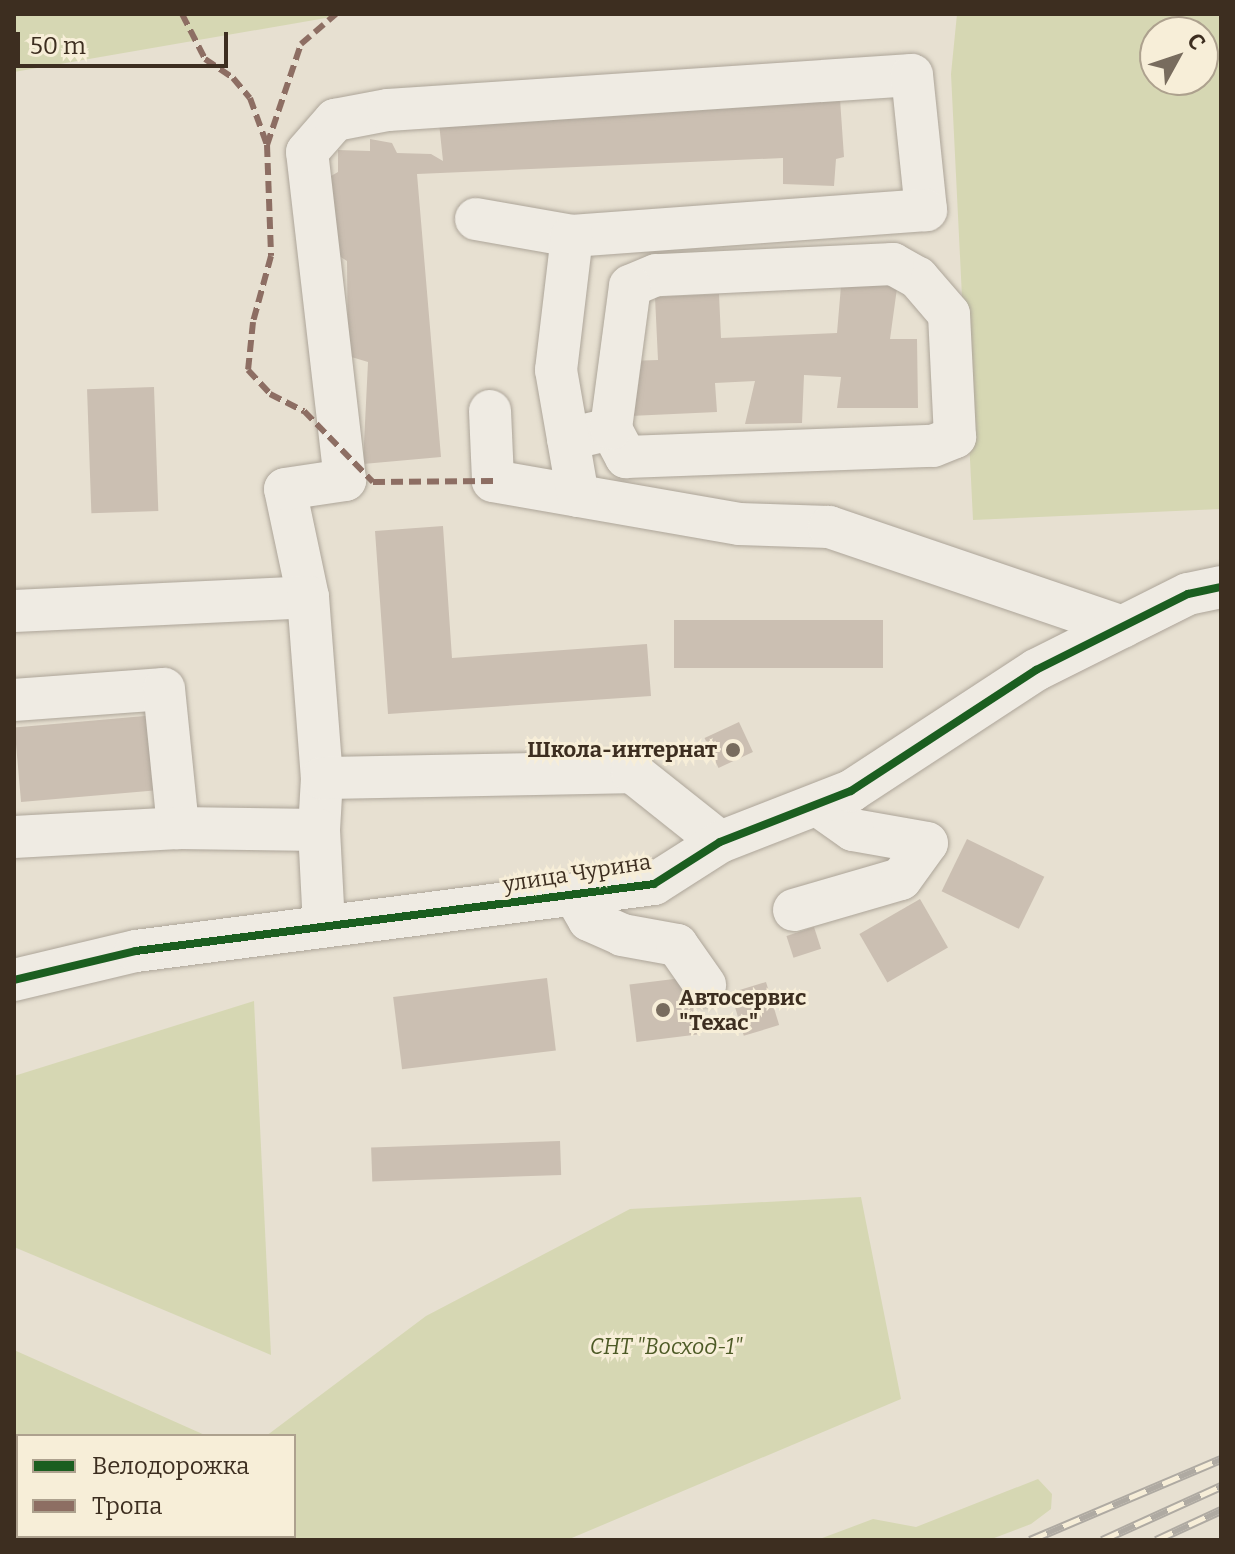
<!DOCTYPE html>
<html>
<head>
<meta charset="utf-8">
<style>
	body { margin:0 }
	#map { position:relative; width:1235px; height:1554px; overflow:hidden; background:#e7e0d1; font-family:Bitter,serif }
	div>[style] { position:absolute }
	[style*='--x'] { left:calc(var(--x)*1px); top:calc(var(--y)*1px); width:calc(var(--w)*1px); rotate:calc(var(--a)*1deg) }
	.green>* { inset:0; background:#d6d7b3 }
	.building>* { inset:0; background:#cbbfb2; transform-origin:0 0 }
	.roads { filter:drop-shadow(0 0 2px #ada599) drop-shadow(0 0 2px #ada599) }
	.minor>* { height:42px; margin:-21px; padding:0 21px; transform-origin:21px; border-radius:21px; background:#efebe3 }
	.rail>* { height:9px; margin-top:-4.5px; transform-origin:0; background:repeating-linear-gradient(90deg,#f7eed8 0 18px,#afaaa2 0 36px); box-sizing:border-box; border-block:2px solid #afaaa2 }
	.quiet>* { height:6px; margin-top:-3px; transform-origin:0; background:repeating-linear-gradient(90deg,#8d6e63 0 12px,transparent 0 18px) }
	.cycleway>* { height:8px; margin:-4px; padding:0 4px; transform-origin:4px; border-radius:4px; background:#1b5e20 }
	.dots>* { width:22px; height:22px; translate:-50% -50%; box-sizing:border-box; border:4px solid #f7eed8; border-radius:50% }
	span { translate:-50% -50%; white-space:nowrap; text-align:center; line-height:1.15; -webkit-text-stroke:6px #f7eed8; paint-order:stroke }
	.poi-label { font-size:22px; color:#3d2e20; font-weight:700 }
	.right { translate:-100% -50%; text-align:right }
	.left { translate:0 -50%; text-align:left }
	.street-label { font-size:22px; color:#3d2e20 }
	.park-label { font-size:22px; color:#4d5a26; font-style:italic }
	.frame { position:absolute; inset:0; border:16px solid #3d2e20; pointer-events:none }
	.legend { position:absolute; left:16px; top:1434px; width:280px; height:104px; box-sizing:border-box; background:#f7eed8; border:2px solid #ada18e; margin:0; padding:10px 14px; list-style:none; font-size:24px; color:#3d2e20 }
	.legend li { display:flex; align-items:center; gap:16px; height:40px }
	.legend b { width:40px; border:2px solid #ada18e }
	.north { position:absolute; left:1139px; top:16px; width:80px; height:80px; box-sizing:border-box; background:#f7eed8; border:2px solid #ada18e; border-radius:50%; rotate:50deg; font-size:22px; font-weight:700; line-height:32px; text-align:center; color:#3d2e20 }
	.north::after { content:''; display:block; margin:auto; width:28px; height:36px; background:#786c5e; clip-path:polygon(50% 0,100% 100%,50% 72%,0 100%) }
	.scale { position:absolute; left:16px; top:32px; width:212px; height:36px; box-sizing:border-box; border:4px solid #3d2e20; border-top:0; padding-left:10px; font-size:24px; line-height:28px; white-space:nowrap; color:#3d2e20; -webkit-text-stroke:6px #f7eed8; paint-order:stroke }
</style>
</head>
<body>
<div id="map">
	<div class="green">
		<i style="clip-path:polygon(14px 14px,349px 14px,14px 72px)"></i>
		<i style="clip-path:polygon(evenodd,957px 14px,1221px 14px,1221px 509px,973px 520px,951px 74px,957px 14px,1155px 32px,1203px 32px,1203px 80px,1155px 80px,1155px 32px)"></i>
		<i style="clip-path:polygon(254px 1001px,271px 1355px,14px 1247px,14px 1076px)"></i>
		<i style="clip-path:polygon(861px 1197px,901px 1399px,567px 1540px,14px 1540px,14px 1350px,207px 1436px,18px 1436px,18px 1536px,294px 1536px,294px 1436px,266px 1436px,426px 1316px,630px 1209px)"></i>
		<i style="clip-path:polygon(1038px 1479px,1052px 1494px,1051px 1509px,1031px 1524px,989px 1540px,817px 1540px,873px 1519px,916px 1527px)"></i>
	</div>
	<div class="building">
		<i style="clip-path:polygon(840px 99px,844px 157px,836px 159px,834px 186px,783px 184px,783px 158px,417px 174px,441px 457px,363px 464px,368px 362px,348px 356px,347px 261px,336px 254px,324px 180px,338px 172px,338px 150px,370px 151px,370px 139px,392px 143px,397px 153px,431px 154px,443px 161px,439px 123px)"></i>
		<i style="clip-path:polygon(898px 281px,890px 339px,917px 339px,918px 408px,837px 408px,841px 377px,804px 375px,802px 423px,745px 424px,755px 381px,715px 383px,717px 412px,630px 416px,627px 361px,658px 360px,655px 297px,719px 294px,721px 338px,837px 333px,841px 286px)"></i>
		<i style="left:154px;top:387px;width:124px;height:67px;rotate:88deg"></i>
		<i style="clip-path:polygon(443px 526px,452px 658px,647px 644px,651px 696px,388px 714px,375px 531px)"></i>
		<i style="left:883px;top:620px;width:48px;height:209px;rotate:90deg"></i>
		<i style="left:156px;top:715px;width:75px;height:142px;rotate:85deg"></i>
		<i style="left:739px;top:722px;width:33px;height:38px;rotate:65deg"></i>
		<i style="left:967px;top:839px;width:86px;height:58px;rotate:26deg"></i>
		<i style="left:920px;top:899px;width:56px;height:70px;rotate:60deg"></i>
		<i style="left:814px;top:927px;width:23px;height:29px;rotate:72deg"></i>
		<i style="left:690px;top:977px;width:58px;height:61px;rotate:83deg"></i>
		<i style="left:547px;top:978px;width:73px;height:155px;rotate:83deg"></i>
		<i style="left:766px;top:982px;width:45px;height:37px;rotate:73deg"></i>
		<i style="left:560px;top:1141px;width:34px;height:189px;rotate:88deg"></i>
	</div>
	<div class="roads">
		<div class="minor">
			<i style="--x:476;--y:219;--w:97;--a:10"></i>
			<i style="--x:490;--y:411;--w:70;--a:87.5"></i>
			<i style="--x:493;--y:481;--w:250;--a:9.9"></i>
			<i style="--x:739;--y:524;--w:90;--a:1.9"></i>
			<i style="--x:829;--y:527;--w:310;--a:18.8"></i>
			<i style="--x:568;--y:439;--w:44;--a:-13.1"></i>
			<i style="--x:611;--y:429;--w:32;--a:62"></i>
			<i style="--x:626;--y:457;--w:307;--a:-2.1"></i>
			<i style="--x:933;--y:446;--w:24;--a:-22"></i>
			<i style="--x:955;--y:437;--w:123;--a:-92.8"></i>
			<i style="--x:949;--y:314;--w:48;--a:-130.7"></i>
			<i style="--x:918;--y:278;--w:29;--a:-151"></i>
			<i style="--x:893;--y:264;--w:237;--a:177.3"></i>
			<i style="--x:656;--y:275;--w:28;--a:157"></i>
			<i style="--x:630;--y:286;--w:144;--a:97.6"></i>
			<i style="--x:308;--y:597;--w:110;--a:-102"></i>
			<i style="--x:285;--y:489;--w:61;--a:-8.5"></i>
			<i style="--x:345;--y:480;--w:330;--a:-96.6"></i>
			<i style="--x:307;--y:152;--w:43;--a:-48.8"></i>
			<i style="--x:335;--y:120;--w:54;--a:-10.7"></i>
			<i style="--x:388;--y:110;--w:525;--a:-3.82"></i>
			<i style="--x:912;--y:75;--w:136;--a:84.1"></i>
			<i style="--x:926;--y:210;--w:355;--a:175.8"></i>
			<i style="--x:572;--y:236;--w:135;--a:96.8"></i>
			<i style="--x:556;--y:370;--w:128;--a:80.1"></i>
			<i style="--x:14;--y:611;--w:294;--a:-2.7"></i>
			<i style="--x:308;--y:597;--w:182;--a:85.6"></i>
			<i style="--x:322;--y:778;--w:52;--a:93.3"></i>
			<i style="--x:319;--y:830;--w:96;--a:87"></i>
			<i style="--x:14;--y:700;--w:150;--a:-4.2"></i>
			<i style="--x:164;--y:689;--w:140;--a:84.2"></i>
			<i style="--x:322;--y:778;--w:310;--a:-1.1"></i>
			<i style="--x:632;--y:772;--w:112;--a:38.5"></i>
			<i style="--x:14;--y:837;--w:164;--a:-3.1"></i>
			<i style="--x:178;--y:828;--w:141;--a:0.8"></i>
			<i style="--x:574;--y:894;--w:30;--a:60"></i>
			<i style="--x:589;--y:920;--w:36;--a:24"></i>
			<i style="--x:622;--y:935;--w:56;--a:10.3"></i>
			<i style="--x:677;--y:945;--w:49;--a:55"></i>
			<i style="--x:794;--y:910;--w:111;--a:-16.2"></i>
			<i style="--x:901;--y:879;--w:44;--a:-54.2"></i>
			<i style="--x:927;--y:843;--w:75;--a:-170"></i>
			<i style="--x:853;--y:830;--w:42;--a:-144.8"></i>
			<i style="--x:14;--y:980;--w:125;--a:-13.4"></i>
			<i style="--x:136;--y:951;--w:522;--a:-7.37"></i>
			<i style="--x:654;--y:884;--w:78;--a:-32.5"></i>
			<i style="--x:720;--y:842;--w:141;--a:-21.3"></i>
			<i style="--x:851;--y:791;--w:221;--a:-33.2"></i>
			<i style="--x:1036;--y:670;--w:170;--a:-26.6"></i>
			<i style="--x:1188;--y:594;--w:34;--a:-12"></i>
		</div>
	</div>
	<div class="rail">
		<i style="--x:1030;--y:1540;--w:207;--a:-23"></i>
		<i style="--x:1102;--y:1540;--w:131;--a:-24.4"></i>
		<i style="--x:1156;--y:1540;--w:72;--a:-24.8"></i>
	</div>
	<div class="quiet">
		<i style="--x:182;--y:14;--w:51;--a:62.9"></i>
		<i style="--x:205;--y:59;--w:34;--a:34"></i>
		<i style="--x:233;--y:78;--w:26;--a:50"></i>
		<i style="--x:250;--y:98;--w:50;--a:70.1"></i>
		<i style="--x:267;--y:145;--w:111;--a:87.9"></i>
		<i style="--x:271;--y:256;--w:68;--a:105.3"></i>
		<i style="--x:253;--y:322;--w:48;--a:95.9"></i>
		<i style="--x:248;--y:370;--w:33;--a:47"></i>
		<i style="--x:270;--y:394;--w:38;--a:27"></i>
		<i style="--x:304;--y:411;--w:99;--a:45.8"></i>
		<i style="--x:373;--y:482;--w:120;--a:-0.5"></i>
		<i style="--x:267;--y:145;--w:107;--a:-71.4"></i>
		<i style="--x:301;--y:44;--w:46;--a:-40.6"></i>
	</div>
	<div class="cycleway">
		<i style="--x:14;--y:980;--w:125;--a:-13.4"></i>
		<i style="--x:136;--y:951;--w:522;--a:-7.37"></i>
		<i style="--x:654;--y:884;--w:78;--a:-32.5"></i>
		<i style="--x:720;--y:842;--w:141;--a:-21.3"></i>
		<i style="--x:851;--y:791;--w:221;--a:-33.2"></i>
		<i style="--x:1036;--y:670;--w:170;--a:-26.6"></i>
		<i style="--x:1188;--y:594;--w:34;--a:-12"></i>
	</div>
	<div class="dots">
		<i style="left:733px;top:750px;background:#786c5e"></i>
		<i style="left:663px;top:1010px;background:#786c5e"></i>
	</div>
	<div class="poi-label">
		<span class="right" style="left:717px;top:750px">Школа-интернат</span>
		<span class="left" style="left:679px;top:1010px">Автосервис<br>"Техас"</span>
	</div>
	<div class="street-label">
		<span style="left:577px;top:873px;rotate:-9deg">улица Чурина</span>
	</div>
	<div class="park-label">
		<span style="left:666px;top:1347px">СНТ "Восход-1"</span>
	</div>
	<div class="frame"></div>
	<ul class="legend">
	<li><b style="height:10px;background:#1b5e20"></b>Велодорожка</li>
	<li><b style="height:10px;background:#8d6e63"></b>Тропа</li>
	</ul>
	<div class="north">С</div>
	<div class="scale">50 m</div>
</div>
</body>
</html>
